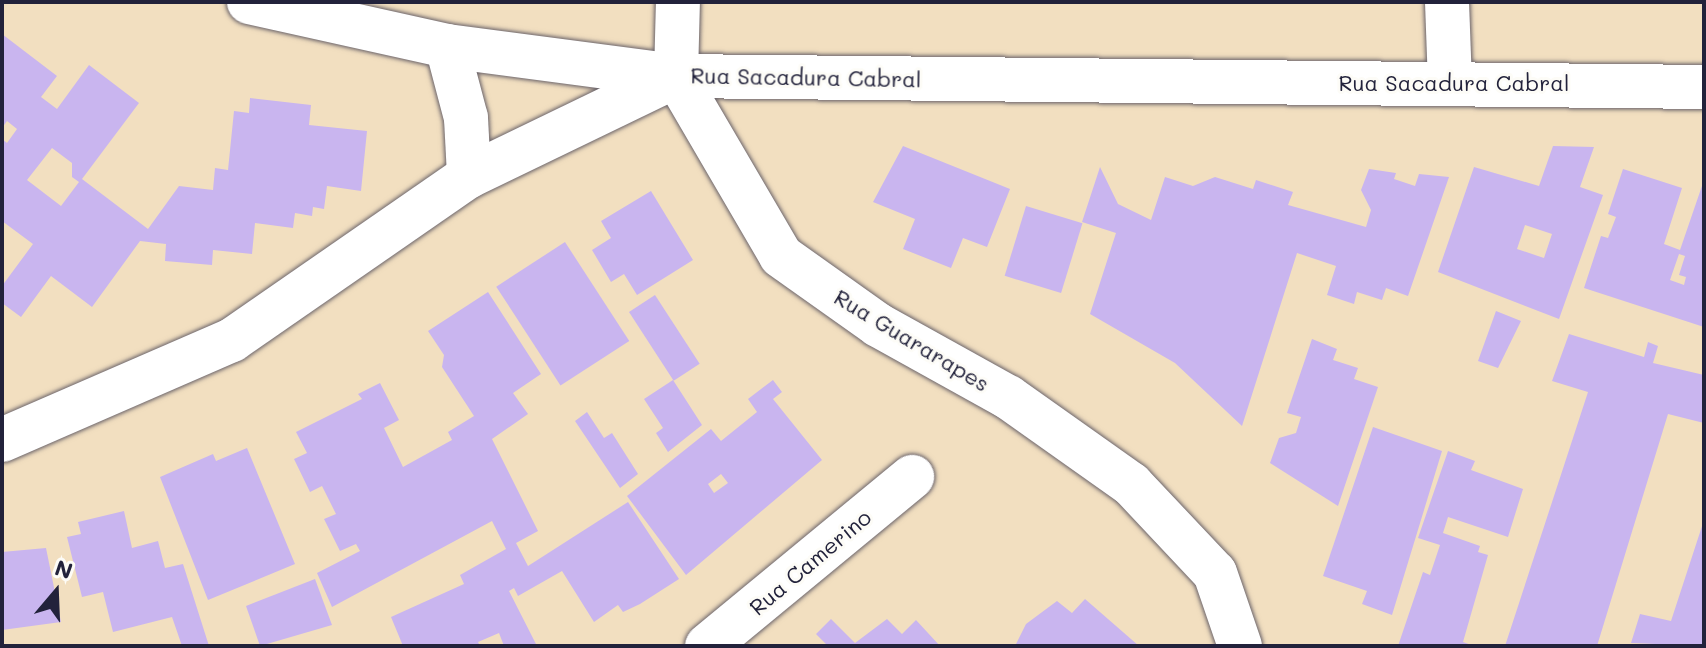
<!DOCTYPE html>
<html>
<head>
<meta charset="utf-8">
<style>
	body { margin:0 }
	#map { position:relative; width:1706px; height:648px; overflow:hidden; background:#f2dfc0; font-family:Mali,sans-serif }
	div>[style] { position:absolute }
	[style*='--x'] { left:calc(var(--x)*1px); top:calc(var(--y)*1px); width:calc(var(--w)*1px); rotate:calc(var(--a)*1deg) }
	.building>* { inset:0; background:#c9b5ef; transform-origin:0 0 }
	.roads { filter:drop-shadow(0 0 2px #6b646a) drop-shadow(0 0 2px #6b646a) }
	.street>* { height:44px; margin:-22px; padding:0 22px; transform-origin:22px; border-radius:22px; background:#fff }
	.secondary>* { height:44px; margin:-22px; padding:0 22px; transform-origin:22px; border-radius:22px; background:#fff }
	span { translate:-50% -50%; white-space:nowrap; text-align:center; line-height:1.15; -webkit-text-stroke:6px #fdfcf7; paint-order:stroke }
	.street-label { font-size:22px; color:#22223b }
	.frame { position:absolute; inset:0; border:4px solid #22223b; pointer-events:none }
	.north { position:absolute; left:16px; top:552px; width:80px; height:80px; -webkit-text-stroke:6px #fdfcf7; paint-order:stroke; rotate:19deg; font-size:22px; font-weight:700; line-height:32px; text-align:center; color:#22223b }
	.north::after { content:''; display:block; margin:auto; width:28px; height:36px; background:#22223b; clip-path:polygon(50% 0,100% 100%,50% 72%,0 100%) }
</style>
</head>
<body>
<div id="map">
	<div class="building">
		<i style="clip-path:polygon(evenodd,2px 34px,57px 76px,41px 97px,57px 109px,89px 65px,139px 103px,82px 179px,148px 229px,179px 186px,213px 190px,215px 168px,228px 170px,234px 111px,249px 113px,250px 98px,311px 105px,309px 125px,367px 131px,361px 191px,327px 186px,324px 209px,313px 207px,312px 216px,295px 213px,293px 228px,255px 223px,252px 254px,213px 250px,212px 265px,165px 261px,166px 244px,140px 241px,92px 307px,51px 276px,21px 317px,2px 303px,2px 286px,33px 244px,2px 221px,2px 139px,7px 143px,17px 129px,7px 121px,2px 128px,2px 34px,52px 148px,72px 163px,72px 177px,79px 182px,61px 206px,27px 180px,52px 148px)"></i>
		<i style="clip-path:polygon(903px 146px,1010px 189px,987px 247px,963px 238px,951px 268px,903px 249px,915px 219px,873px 202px)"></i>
		<i style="clip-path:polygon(evenodd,1553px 146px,1594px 147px,1580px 187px,1603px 195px,1559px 319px,1438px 272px,1474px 167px,1539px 186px,1553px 146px,1525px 225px,1552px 234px,1544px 258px,1517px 249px,1525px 225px)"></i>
		<i style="clip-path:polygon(1100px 167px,1118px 204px,1151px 220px,1165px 177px,1193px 186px,1215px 177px,1253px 189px,1256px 180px,1293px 192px,1288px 205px,1366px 227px,1371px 210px,1361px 190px,1369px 169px,1396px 173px,1394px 179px,1415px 186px,1419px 174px,1449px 177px,1408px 296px,1386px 288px,1382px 300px,1357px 292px,1354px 304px,1327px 295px,1336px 266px,1297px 253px,1242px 426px,1175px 363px,1090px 314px,1116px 233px,1082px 222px)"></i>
		<i style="clip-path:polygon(evenodd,1623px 169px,1682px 188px,1664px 244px,1680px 250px,1704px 180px,1704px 327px,1584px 288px,1601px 236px,1608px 238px,1616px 217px,1608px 214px,1623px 169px,1679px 254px,1685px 256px,1679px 275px,1686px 277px,1684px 285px,1670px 280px,1679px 254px)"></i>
		<i style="clip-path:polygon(651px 191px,693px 260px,637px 295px,624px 274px,611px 282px,592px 250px,611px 238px,601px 221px)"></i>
		<i style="left:1026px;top:206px;width:59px;height:73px;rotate:17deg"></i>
		<i style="left:565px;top:242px;width:118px;height:82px;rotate:57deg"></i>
		<i style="clip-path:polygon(488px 292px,541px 374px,513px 393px,528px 414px,492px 439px,538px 531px,516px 543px,528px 566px,628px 502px,679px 579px,640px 604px,623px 612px,618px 605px,594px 622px,562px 571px,518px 596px,514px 588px,509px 591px,537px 646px,504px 646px,499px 633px,478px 642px,480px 646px,403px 646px,391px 617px,464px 584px,460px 575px,506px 549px,492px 521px,332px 607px,317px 573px,360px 551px,356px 544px,340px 551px,324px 519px,336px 514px,322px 486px,310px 492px,294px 459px,307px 453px,296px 432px,362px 399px,358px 394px,380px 383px,399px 420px,384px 428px,403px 467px,452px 440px,448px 432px,474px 416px,442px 367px,444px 355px,428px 331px)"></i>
		<i style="left:655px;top:295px;width:82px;height:31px;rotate:57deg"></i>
		<i style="clip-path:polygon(1496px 311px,1521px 321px,1498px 368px,1478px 361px)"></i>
		<i style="clip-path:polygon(1569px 334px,1644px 357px,1648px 342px,1658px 346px,1653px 363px,1704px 375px,1704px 423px,1668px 414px,1597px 646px,1505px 646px,1588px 392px,1552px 381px)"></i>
		<i style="clip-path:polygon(1312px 339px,1337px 349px,1333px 360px,1358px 368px,1354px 379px,1378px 387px,1338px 506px,1270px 463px,1279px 438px,1296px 433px,1301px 417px,1287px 413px)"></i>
		<i style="clip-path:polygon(673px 380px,702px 425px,668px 452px,656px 433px,663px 428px,644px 399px)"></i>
		<i style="clip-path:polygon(evenodd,773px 380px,782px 392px,773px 399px,822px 460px,686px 575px,627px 496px,711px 429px,721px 441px,757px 412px,748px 399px,773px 380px,721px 474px,728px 483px,714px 493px,708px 484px,721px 474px)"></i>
		<i style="clip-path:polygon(587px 412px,604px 438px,612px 433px,638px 474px,620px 488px,575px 421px)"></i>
		<i style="clip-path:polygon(1373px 427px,1442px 451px,1392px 615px,1362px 604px,1367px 591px,1323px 576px)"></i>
		<i style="clip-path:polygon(247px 448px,295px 564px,208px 600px,160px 477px,213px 454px,216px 461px)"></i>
		<i style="clip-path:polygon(1448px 451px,1475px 461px,1471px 470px,1523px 489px,1508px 537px,1448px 517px,1443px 533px,1480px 546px,1478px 552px,1488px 555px,1463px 642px,1474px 646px,1398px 646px,1423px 572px,1430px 575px,1440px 545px,1418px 538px)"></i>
		<i style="clip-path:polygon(124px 511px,132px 548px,158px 541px,165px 568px,183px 564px,209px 646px,182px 646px,172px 617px,113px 632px,103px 592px,82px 597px,67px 537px,81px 534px,78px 522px)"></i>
		<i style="clip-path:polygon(1704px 520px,1704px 646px,1631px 643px,1640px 614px,1671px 621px)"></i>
		<i style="clip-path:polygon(46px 548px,61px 622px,2px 630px,2px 552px)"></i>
		<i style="clip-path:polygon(315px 579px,332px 625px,260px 646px,246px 606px)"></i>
		<i style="clip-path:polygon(1085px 599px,1139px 646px,1015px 646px,1026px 624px,1057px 601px,1072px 613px)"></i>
		<i style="clip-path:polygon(831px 619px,855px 643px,887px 619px,902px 634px,916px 620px,940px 646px,828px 646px,816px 634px)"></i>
	</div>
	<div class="roads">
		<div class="street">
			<i style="--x:249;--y:2;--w:203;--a:12.5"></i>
			<i style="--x:447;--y:46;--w:231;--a:7.5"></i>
			<i style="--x:1447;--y:2;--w:81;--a:87.9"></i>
			<i style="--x:676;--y:76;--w:208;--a:59.7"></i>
			<i style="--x:781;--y:256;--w:119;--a:35.4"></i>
			<i style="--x:878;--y:325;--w:149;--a:29"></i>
			<i style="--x:1008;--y:397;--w:151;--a:35.3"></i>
			<i style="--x:1131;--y:484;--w:122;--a:46.7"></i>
			<i style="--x:1215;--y:573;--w:77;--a:71.1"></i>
			<i style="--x:676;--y:76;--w:74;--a:-88.5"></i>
			<i style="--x:707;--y:646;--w:266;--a:-39.5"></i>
		</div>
		<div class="secondary">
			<i style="--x:447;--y:46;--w:74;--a:75.2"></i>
			<i style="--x:466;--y:118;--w:58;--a:87"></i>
			<i style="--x:2;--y:440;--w:251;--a:-23.5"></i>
			<i style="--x:232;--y:340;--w:288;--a:-34.7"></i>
			<i style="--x:469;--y:176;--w:230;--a:-25.8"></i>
			<i style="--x:676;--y:76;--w:1028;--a:0.61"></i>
		</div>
	</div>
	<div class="street-label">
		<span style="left:806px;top:77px;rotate:1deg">Rua Sacadura Cabral</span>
		<span style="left:1454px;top:83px">Rua Sacadura Cabral</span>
		<span style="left:912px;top:340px;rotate:31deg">Rua Guararapes</span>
		<span style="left:810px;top:562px;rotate:-40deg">Rua Camerino</span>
	</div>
	<div class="frame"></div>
	<div class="north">N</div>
</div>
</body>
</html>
